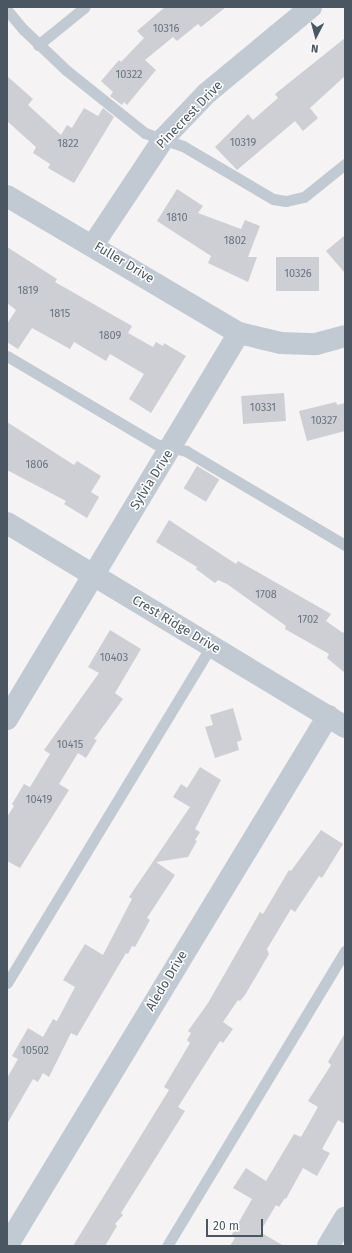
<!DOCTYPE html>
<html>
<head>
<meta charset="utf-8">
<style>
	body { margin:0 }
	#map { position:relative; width:352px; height:1253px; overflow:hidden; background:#f5f3f3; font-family:"Fira Sans",sans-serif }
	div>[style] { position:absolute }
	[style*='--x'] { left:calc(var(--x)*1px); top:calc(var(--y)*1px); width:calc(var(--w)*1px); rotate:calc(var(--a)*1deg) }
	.building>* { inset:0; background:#cdcfd5; transform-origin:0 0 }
	.service>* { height:11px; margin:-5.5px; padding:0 5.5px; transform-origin:5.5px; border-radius:5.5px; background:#c1cad2 }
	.minor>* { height:22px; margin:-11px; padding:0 11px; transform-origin:11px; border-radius:11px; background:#c1cad2 }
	span { translate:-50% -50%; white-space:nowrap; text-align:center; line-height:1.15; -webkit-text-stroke:3px #fff; paint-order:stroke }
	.number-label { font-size:11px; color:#6b747e }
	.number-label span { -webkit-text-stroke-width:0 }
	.street-label { font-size:13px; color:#4a5661 }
	.frame { position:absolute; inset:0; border:8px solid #4a5661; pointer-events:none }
	.north { position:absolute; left:296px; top:16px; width:40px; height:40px; -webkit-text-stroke:3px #fff; paint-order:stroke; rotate:186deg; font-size:11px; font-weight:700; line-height:16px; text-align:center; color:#4a5661 }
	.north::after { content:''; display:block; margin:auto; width:14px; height:18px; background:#4a5661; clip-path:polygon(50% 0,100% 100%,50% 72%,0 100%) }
	.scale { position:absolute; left:206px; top:1219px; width:57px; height:18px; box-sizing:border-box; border:2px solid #4a5661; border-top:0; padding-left:5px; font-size:12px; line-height:14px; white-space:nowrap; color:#4a5661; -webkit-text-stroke:3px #fff; paint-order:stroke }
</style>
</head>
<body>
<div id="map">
	<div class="building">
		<i style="clip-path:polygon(165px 7px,226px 7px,201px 27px,198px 24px,177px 41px,173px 37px,145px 60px,156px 70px,127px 105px,124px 102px,122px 105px,110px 96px,113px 92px,101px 81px,119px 60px,121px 62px,144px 38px,137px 31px)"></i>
		<i style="clip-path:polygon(345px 38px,345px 76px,310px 108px,318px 118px,303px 131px,295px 121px,237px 170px,215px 147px,248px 114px,253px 120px,278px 98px,275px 94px)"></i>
		<i style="clip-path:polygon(7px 76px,33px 99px,28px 105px,61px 135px,67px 125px,72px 128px,84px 108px,98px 116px,103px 108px,114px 117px,74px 183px,48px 168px,50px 164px,33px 153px,36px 147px,7px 121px)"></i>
		<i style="clip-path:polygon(177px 189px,203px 206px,198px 213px,241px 229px,245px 220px,260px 226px,248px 257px,257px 257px,248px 282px,208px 263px,211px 256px,157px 221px)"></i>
		<i style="clip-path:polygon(345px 235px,345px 273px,326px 251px)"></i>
		<i style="clip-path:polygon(7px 247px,57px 279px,55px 282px,132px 326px,128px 333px,153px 347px,156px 342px,163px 346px,164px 343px,186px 356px,151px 413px,129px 399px,144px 374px,110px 354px,106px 361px,74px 342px,70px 349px,32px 328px,18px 349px,7px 342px,7px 324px,16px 310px,7px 303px)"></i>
		<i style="left:276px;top:257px;width:43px;height:34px"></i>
		<i style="left:284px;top:393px;width:28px;height:43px;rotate:86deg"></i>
		<i style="clip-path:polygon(336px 402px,337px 405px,345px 403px,345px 431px,307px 441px,299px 411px)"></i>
		<i style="clip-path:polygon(7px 422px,74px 465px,77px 461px,101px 476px,91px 492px,99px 497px,87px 518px,64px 504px,66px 501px,7px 470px)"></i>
		<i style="left:197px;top:466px;width:26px;height:26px;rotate:31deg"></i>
		<i style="clip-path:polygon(169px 520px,236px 564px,238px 561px,331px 614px,326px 621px,343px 633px,345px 630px,345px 673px,327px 658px,329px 654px,285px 629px,286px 626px,227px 584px,218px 580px,215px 583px,196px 569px,197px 567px,156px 542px)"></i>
		<i style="clip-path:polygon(110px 630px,141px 649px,115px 693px,123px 699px,94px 739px,97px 740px,86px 758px,78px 753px,59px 784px,69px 790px,20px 868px,7px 861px,7px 817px,14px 806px,12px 804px,24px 784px,30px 787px,50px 754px,44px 750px,99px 673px,88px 667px)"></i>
		<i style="clip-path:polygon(233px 708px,242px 740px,237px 742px,239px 750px,215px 758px,205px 727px,213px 725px,210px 715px)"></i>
		<i style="clip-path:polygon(200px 767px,221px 780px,195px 829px,200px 832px,195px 840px,197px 841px,188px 857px,156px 862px,175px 875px,147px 918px,150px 920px,135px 947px,132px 946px,128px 954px,126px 953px,77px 1036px,71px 1033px,49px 1077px,43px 1073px,38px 1082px,33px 1079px,7px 1124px,7px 1078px,18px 1059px,12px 1056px,28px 1028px,43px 1037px,53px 1019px,57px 1021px,75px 987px,63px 980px,85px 944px,103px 955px,132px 899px,129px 897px,190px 807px,173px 797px,181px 784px,187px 788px)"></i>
		<i style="clip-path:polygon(321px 830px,343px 844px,322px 878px,319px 876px,295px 912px,291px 909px,267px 949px,269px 954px,245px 995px,240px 1001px,238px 1000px,223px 1022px,233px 1029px,223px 1043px,220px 1041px,178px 1107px,185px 1111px,121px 1213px,123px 1215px,115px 1224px,117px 1226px,105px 1246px,73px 1246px,169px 1090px,164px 1087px,190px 1043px,187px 1040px,191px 1033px,188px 1031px,208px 1003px,260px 912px,263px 914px,289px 870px,291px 871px)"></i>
		<i style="clip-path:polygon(345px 1033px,345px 1124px,338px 1120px,322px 1149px,330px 1153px,317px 1176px,303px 1168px,286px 1199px,285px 1198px,279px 1207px,276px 1205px,260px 1232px,284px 1246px,230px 1246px,235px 1238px,231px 1236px,252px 1199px,233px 1188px,246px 1168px,266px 1181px,294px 1134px,301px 1137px,318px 1107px,308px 1101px,331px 1065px,328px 1062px)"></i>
	</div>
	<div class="service">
		<i style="--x:7;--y:10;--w:26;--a:50"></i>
		<i style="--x:24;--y:30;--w:58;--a:43.6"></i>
		<i style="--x:66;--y:70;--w:101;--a:38.6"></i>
		<i style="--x:145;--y:133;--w:40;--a:18.9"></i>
		<i style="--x:183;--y:146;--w:104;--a:30.5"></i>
		<i style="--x:273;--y:199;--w:13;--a:9"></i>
		<i style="--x:286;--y:201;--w:18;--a:-13"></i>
		<i style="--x:304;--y:197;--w:53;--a:-38.8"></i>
		<i style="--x:38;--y:45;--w:60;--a:-39"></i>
		<i style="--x:7;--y:356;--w:173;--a:30.6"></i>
		<i style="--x:156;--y:444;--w:31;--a:13"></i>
		<i style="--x:186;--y:451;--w:185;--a:30.6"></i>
		<i style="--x:7;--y:983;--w:394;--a:-58.8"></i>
		<i style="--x:167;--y:1246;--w:345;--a:-58.9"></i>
	</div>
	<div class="minor">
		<i style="--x:7;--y:196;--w:269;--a:30.6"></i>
		<i style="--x:239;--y:333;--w:43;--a:13.4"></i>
		<i style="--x:281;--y:343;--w:35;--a:2"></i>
		<i style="--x:316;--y:344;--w:30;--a:-15"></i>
		<i style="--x:93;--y:245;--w:128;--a:-56.4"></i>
		<i style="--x:164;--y:138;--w:62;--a:-46.3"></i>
		<i style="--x:207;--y:93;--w:135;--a:-39.6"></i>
		<i style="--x:7;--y:523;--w:395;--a:31.1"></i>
		<i style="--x:7;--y:719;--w:450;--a:-59"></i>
		<i style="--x:7;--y:1246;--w:620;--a:-58.8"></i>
		<i style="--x:328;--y:1246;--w:33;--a:-59"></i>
	</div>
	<div class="number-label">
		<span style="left:166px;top:29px">10316</span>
		<span style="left:129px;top:75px">10322</span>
		<span style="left:243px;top:143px">10319</span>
		<span style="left:68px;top:144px">1822</span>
		<span style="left:177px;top:218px">1810</span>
		<span style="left:235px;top:241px">1802</span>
		<span style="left:298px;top:274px">10326</span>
		<span style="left:28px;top:291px">1819</span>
		<span style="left:60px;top:314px">1815</span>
		<span style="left:110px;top:336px">1809</span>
		<span style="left:263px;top:408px">10331</span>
		<span style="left:324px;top:421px">10327</span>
		<span style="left:37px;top:465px">1806</span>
		<span style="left:266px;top:595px">1708</span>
		<span style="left:308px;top:620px">1702</span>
		<span style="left:114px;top:658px">10403</span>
		<span style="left:70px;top:745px">10415</span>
		<span style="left:39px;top:800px">10419</span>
		<span style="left:35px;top:1051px">10502</span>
	</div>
	<div class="street-label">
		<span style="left:190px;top:115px;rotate:-46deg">Pinecrest Drive</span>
		<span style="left:124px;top:263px;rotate:31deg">Fuller Drive</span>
		<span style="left:152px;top:480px;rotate:-58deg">Sylvia Drive</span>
		<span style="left:176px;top:625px;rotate:31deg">Crest Ridge Drive</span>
		<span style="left:167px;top:981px;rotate:-59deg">Aledo Drive</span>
	</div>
	<div class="frame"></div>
	<div class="north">N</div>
	<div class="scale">20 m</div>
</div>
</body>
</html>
